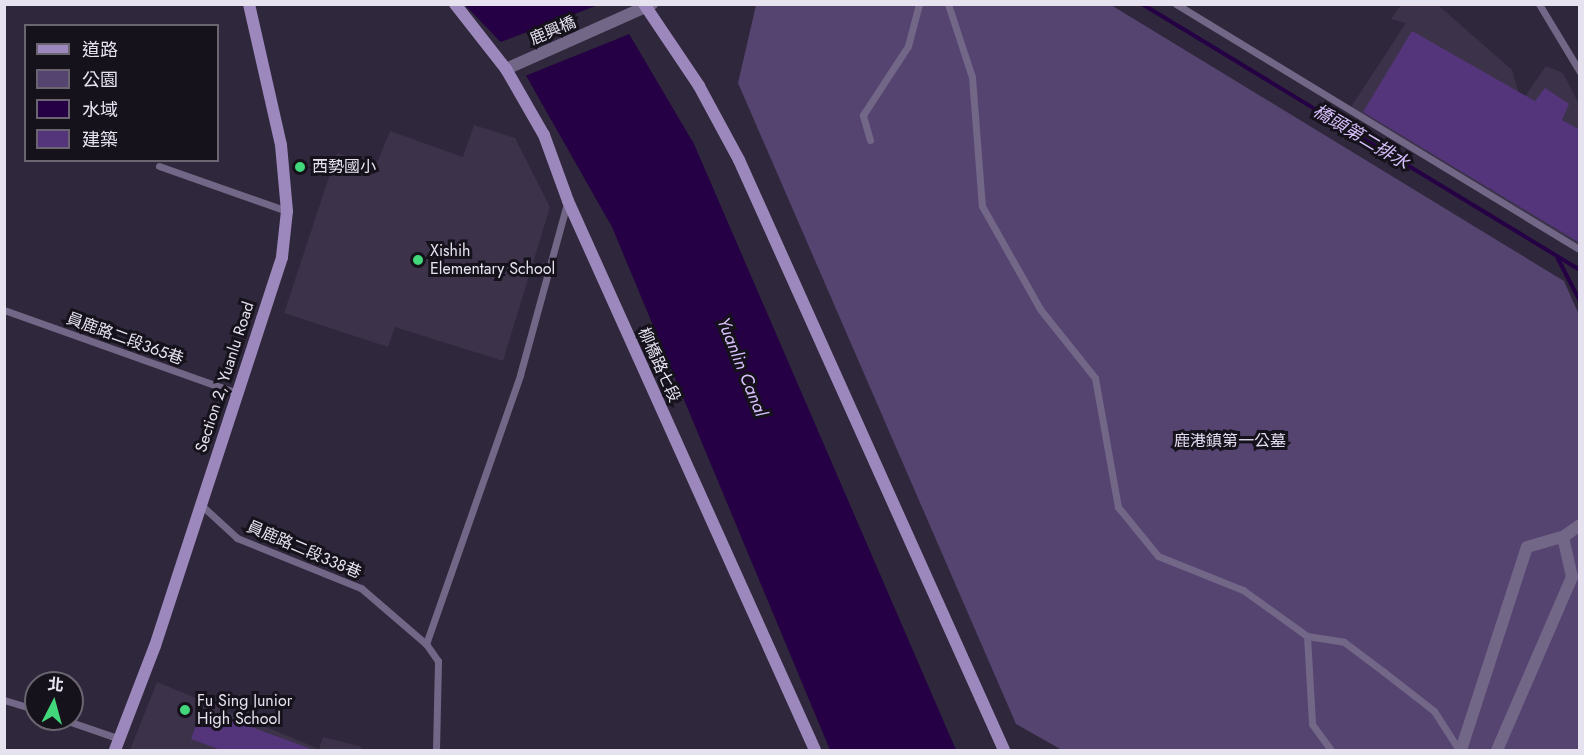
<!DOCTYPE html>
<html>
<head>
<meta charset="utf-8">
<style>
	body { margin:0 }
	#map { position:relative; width:1584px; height:755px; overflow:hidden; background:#2f273b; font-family:Jost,"Noto Sans TC",sans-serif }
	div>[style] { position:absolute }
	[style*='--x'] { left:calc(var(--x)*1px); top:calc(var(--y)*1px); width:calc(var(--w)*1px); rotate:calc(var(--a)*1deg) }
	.built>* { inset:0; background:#3c324a }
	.green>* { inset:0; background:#554370 }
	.water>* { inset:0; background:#250044 }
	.pier>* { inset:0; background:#2f273b }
	.stream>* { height:4px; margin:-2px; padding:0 2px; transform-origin:2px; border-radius:2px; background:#250044 }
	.building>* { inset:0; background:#54357b }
	.lane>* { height:7px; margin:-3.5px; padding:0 3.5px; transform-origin:3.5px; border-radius:3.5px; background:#736788 }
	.street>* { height:12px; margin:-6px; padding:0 6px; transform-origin:6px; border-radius:6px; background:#736788 }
	.secondary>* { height:12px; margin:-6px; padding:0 6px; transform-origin:6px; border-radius:6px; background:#9c88bc }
	.dots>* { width:16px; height:16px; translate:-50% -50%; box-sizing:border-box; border:3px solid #16121b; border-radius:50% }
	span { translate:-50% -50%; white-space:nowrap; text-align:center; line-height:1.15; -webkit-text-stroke:6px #16121b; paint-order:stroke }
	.street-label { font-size:16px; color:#e7e2f0 }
	.poi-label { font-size:16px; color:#e7e2f0 }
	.left { translate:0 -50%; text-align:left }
	.park-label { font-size:16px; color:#e3dcf1 }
	.water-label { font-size:18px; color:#d7c0fd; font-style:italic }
	.frame { position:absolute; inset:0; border:6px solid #e7e2f0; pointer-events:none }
	.legend { position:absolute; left:24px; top:24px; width:195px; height:138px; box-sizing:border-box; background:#16121b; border:2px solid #6a6570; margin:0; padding:8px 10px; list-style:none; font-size:18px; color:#e7e2f0 }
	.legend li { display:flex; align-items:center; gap:12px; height:30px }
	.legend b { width:30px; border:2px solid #6a6570 }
	.north { position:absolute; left:24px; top:671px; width:60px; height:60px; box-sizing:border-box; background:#16121b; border:2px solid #6a6570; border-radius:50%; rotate:6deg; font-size:16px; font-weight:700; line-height:24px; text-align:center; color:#e7e2f0 }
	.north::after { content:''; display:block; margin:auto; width:21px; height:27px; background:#42d77b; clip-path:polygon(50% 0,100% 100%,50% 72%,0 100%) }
</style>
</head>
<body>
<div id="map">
	<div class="built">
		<i style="clip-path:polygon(1401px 5px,1438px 5px,1512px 70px,1521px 102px,1546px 66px,1563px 73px,1579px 104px,1579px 250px,1349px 110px,1406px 23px,1391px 19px)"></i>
		<i style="clip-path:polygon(474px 125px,515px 138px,550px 207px,503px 361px,395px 327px,388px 347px,284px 313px,337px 153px,376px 165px,390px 131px,463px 157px)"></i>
		<i style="clip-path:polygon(157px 682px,319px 749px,323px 737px,362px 747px,360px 750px,130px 750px)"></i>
	</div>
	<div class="green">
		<i style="clip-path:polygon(756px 5px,1111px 5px,1564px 281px,1580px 317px,1579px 750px,1062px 750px,1016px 724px,738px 83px)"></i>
	</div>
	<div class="water">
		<i style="clip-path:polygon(465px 5px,612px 5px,694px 144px,956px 750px,830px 750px,612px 227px,516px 58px)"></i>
	</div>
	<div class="pier">
		<i style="clip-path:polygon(615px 4px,632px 33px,525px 76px,498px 43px,598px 5px)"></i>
	</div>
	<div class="stream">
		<i style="--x:1142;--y:4;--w:512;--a:31.27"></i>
		<i style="--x:1558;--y:259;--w:47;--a:62.4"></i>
	</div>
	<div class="building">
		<i style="clip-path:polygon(1412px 31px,1535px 101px,1545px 88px,1569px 104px,1562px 120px,1580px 130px,1580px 243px,1363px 112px)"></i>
		<i style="clip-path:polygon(202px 709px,311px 749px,311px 750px,221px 750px,191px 739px)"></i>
	</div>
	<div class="lane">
		<i style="--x:948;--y:4;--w:77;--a:71.8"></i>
		<i style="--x:972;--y:77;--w:129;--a:85.6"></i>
		<i style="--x:982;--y:206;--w:118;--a:60.6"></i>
		<i style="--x:1040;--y:309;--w:88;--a:51.4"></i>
		<i style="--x:1095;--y:378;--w:131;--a:79.9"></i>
		<i style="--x:1118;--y:507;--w:63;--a:50.8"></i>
		<i style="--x:1158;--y:556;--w:92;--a:21.8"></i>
		<i style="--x:1243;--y:590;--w:79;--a:35.7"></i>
		<i style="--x:1307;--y:636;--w:88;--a:86.7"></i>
		<i style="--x:1312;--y:724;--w:32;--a:54"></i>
		<i style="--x:1176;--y:4;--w:473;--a:31.3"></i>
		<i style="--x:1539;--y:4;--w:79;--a:58.9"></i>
		<i style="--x:870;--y:140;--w:26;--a:-106"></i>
		<i style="--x:863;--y:115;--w:82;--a:-56.9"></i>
		<i style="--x:908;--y:46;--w:43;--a:-75.3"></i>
		<i style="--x:159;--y:166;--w:136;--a:19.4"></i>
		<i style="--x:4;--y:310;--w:247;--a:19.6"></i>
		<i style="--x:199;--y:503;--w:52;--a:42.6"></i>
		<i style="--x:237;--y:538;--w:134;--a:22"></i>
		<i style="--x:361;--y:588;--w:86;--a:40.7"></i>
		<i style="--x:1307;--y:636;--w:37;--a:9"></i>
		<i style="--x:1344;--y:642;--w:50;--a:36.9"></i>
		<i style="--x:1384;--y:672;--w:63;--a:38"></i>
		<i style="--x:1434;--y:711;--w:46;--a:57.3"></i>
		<i style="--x:4;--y:700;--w:34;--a:17"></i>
		<i style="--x:62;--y:719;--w:61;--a:19"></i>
		<i style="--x:436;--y:750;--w:89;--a:-88.7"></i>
		<i style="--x:438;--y:661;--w:21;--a:-125"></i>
		<i style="--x:426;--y:644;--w:285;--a:-70.7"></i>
		<i style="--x:520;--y:375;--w:178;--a:-74.7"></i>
	</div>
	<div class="street">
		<i style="--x:506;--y:69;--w:160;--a:-24"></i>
		<i style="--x:1563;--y:537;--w:21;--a:-35"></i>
		<i style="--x:1461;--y:750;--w:213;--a:-72"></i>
		<i style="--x:1527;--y:547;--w:37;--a:-16"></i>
		<i style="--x:1563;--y:537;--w:41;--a:77.3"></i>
		<i style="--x:1572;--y:577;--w:189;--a:113.4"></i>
	</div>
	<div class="secondary">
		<i style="--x:455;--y:4;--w:83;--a:51.9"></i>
		<i style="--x:506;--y:69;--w:76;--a:60.1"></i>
		<i style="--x:544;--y:135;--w:70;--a:70"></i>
		<i style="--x:568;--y:201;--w:602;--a:65.78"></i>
		<i style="--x:644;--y:4;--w:99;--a:56.1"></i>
		<i style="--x:699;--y:86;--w:84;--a:61.6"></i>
		<i style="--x:739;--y:160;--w:647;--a:65.81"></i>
		<i style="--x:115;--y:750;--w:111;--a:-69"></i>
		<i style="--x:155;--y:646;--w:409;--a:-71.9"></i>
		<i style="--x:282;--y:257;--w:46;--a:-83.8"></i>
		<i style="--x:287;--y:211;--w:66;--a:-95.2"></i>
		<i style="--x:281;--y:145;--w:145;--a:-102.8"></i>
	</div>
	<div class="dots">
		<i style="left:300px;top:167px;background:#42d77b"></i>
		<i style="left:418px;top:260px;background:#42d77b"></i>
		<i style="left:185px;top:710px;background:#42d77b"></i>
	</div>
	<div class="street-label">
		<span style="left:553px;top:31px;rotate:-23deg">鹿興橋</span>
		<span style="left:125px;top:339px;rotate:20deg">員鹿路二段365巷</span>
		<span style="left:659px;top:365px;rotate:66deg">柳橋路七段</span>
		<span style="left:225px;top:377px;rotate:-72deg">Section 2, Yuanlu Road</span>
		<span style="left:304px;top:550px;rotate:23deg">員鹿路二段338巷</span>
	</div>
	<div class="poi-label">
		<span class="left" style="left:312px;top:167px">西勢國小</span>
		<span class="left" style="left:430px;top:260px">Xishih<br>Elementary School</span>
		<span class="left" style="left:197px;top:710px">Fu Sing Junior<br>High School</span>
	</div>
	<div class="park-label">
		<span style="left:1230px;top:441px">鹿港鎮第一公墓</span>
	</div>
	<div class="water-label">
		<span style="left:1361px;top:137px;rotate:31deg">橋頭第二排水</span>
		<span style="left:742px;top:367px;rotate:68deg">Yuanlin Canal</span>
	</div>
	<div class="frame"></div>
	<ul class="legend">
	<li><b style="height:8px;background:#9c88bc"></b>道路</li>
	<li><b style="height:16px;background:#554370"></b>公園</li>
	<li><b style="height:16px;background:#250044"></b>水域</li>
	<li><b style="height:16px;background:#54357b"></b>建築</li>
	</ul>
	<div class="north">北</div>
</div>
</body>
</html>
